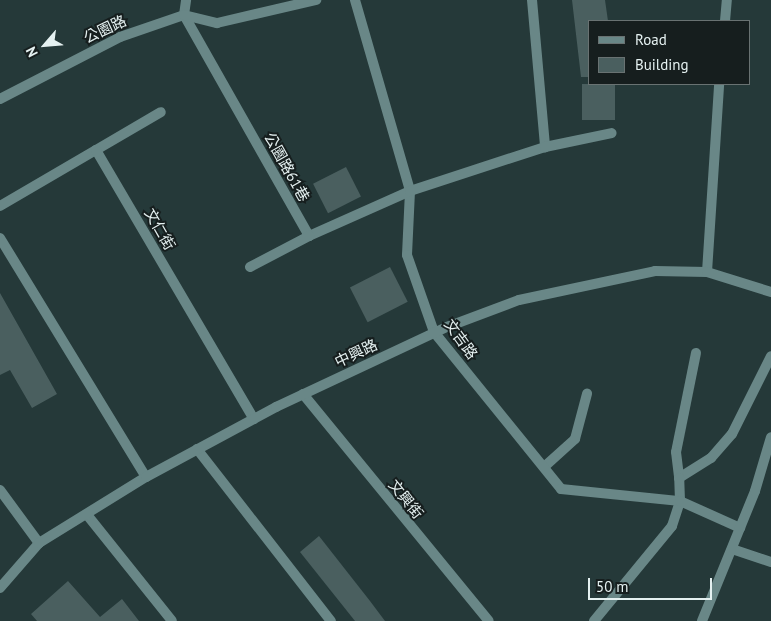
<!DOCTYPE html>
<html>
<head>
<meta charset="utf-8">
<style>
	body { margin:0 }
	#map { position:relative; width:771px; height:621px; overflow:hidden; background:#253939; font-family:"PT Sans","Noto Sans TC",sans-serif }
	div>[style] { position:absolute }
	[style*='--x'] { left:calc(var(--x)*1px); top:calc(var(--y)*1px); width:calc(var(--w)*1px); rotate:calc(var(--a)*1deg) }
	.building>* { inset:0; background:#4a5f5f; transform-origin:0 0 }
	.service>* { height:10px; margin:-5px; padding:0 5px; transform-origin:5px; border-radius:5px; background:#698787 }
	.minor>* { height:10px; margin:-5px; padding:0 5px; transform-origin:5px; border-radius:5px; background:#698787 }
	span { translate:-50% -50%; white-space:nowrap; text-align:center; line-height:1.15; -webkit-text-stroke:4px #161e1e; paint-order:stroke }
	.street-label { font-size:15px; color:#e5f1f1 }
	.legend { position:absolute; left:588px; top:20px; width:162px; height:65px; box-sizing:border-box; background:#161e1e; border:1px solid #697272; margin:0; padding:6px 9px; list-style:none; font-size:15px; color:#e5f1f1 }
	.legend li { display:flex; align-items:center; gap:10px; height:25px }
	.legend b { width:25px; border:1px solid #697272 }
	.north { position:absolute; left:20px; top:20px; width:50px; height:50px; -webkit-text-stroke:4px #161e1e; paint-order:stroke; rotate:243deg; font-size:14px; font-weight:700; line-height:20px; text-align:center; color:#e5f1f1 }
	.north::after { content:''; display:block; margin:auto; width:18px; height:22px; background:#e5f1f1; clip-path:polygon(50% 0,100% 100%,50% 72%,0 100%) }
	.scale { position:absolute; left:588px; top:578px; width:124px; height:22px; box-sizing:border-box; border:2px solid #e5f1f1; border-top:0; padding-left:6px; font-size:15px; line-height:18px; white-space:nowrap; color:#e5f1f1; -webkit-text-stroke:4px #161e1e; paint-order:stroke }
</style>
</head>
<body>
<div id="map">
	<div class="building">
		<i style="clip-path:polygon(572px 0,605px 0,608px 21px,590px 21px,590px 77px,581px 77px)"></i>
		<i style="left:582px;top:84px;width:33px;height:36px"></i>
		<i style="left:346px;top:167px;width:33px;height:37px;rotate:63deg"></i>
		<i style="left:390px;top:267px;width:39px;height:45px;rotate:63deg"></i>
		<i style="clip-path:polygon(0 293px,57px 394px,32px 408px,10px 370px,0 375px)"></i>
		<i style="clip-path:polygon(319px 536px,370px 601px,385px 621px,355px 621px,300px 552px)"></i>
		<i style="clip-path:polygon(68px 581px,100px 617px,122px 599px,139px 621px,37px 621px,31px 614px)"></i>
	</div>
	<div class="service">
		<i style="--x:184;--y:15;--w:15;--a:-82"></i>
		<i style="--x:725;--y:21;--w:21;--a:-85"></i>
		<i style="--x:707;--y:272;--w:188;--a:-86.3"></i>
		<i style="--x:696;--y:353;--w:101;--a:101.4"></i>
		<i style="--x:676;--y:452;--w:26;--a:83"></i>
		<i style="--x:679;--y:478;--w:38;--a:-32"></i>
		<i style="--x:711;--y:458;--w:32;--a:-49"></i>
		<i style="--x:732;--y:434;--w:87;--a:-63.4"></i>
		<i style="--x:544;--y:467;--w:42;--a:-42.1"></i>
		<i style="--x:575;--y:439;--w:47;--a:-75.1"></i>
		<i style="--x:88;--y:516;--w:134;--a:51.3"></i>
		<i style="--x:594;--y:621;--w:123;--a:-50.6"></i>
		<i style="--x:672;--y:526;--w:26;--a:-72"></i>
		<i style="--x:680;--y:501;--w:23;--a:-92"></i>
	</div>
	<div class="minor">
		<i style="--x:355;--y:0;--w:199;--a:73.9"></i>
		<i style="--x:410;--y:191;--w:64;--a:92.7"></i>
		<i style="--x:407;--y:255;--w:82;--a:70.7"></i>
		<i style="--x:434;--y:332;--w:202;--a:51"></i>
		<i style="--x:561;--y:489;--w:120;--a:5.8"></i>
		<i style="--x:680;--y:501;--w:66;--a:24.2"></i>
		<i style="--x:532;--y:0;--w:148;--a:84.9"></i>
		<i style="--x:184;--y:15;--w:254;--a:60.5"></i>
		<i style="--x:309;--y:236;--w:111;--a:-24"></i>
		<i style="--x:410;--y:191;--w:142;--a:-18.1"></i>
		<i style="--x:545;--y:147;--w:68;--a:-11.8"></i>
		<i style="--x:0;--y:99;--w:135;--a:-27.3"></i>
		<i style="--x:120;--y:37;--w:68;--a:-19"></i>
		<i style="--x:184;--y:15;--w:34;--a:14"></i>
		<i style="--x:217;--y:23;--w:102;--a:-13.1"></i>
		<i style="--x:96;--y:150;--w:75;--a:-30.3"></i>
		<i style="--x:0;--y:206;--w:111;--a:-30.3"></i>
		<i style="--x:96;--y:150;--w:312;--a:59.6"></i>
		<i style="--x:0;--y:238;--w:280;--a:58.6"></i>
		<i style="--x:250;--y:267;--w:67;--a:-27.7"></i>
		<i style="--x:303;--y:394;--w:293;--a:50.7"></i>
		<i style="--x:197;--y:449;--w:218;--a:52.1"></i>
		<i style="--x:0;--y:490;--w:66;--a:53.7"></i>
		<i style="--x:732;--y:549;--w:41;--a:18.4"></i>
		<i style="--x:0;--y:588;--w:60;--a:-49.1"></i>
		<i style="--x:39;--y:543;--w:126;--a:-31.7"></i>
		<i style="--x:146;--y:477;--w:148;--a:-28.3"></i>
		<i style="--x:276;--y:407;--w:189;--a:-25.1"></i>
		<i style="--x:447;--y:327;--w:77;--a:-20.6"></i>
		<i style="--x:519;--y:300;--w:139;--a:-12"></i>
		<i style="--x:655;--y:271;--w:52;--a:1.1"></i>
		<i style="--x:707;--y:272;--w:67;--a:17.4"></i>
		<i style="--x:702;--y:621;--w:140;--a:-67.8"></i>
		<i style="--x:755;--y:491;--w:56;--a:-73.5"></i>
	</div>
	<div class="street-label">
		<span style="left:105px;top:29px;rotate:-25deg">公園路</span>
		<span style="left:287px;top:167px;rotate:61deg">公園路61巷</span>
		<span style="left:160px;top:229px;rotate:60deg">文仁街</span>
		<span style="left:461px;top:339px;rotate:54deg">文吉路</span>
		<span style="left:356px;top:353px;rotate:-25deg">中興路</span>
		<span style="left:406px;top:499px;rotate:51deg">文興街</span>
	</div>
	<ul class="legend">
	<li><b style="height:6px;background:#698787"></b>Road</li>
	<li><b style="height:14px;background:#4a5f5f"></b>Building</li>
	</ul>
	<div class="north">N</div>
	<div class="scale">50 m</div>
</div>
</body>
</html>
